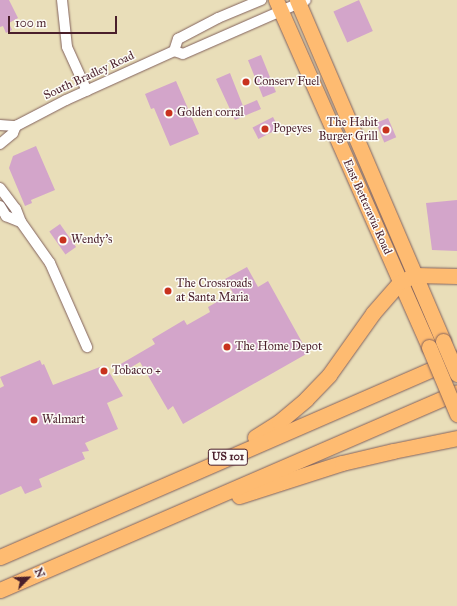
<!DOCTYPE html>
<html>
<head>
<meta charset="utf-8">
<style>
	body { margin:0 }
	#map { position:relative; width:457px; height:606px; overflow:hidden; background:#e9deb9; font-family:"IM FELL Great Primer",serif }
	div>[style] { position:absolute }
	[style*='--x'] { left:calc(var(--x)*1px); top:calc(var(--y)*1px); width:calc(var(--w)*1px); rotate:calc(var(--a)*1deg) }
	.building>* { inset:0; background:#d3a5ca; transform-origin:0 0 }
	.roads { filter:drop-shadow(0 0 1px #82625d) drop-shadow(0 0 1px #82625d) }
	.minor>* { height:10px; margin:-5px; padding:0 5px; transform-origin:5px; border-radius:5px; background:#fff }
	.highway>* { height:15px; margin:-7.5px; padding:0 7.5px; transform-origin:7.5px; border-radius:7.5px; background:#febb71 }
	.bridges { filter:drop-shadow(0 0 1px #82625d) drop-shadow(0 0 1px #82625d) }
	.highway-bridge>* { height:15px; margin:-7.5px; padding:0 7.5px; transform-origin:7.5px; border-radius:7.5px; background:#febb71 }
	.dots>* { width:11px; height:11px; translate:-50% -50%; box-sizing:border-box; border:2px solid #fdfcf7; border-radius:50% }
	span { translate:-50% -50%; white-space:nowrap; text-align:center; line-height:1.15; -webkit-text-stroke:3px #fdfcf7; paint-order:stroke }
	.shield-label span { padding:1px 3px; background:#fdfcf7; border:1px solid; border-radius:3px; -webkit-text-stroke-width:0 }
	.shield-label { font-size:11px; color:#4a1f2b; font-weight:700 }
	.street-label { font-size:12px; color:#4a1f2b }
	.poi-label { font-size:12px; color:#4a1f2b }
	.left { translate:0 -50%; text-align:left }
	.right { translate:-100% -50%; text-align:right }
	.north { position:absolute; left:8px; top:558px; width:40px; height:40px; -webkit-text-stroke:3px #fdfcf7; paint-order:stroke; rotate:66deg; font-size:11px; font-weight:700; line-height:16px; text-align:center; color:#4a1f2b }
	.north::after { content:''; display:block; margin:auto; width:14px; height:18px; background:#4a1f2b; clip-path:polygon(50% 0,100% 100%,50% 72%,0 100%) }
	.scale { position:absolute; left:8px; top:16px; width:109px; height:18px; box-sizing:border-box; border:2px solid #4a1f2b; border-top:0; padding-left:5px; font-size:12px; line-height:14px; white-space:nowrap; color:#4a1f2b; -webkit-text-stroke:3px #fdfcf7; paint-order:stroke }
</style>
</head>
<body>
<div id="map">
	<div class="building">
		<i style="clip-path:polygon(0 0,9px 0,18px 18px,9px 23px,12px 30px,6px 33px,3px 26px,0 27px)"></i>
		<i style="left:359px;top:0;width:34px;height:28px;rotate:66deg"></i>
		<i style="left:261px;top:55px;width:40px;height:14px;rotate:68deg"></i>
		<i style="clip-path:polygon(230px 73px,243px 106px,257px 100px,261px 109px,235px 120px,216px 79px)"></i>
		<i style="clip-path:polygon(176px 81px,199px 134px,170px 146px,154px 108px,151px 109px,145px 94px)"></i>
		<i style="left:273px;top:117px;width:13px;height:23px;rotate:63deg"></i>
		<i style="left:388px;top:118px;width:21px;height:13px;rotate:67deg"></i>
		<i style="clip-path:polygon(36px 146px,55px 190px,31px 200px,32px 203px,25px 206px,9px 168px,13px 156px)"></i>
		<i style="clip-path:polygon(457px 200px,457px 251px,432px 250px,426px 203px)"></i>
		<i style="left:60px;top:224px;width:28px;height:13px;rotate:55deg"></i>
		<i style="clip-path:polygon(247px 267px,258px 287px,268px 281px,308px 353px,183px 424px,173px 406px,168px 410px,140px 362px,123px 372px,119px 365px,155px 344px,152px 339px,184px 320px,187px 325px,210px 312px,208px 307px,233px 293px,225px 279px)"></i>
		<i style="clip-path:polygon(40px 360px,42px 365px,44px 364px,53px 385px,105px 365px,123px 396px,107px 403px,118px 429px,85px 443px,89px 451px,82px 452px,85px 459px,39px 479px,42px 487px,25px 494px,21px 486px,0 495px,0 388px,4px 386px,0 377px)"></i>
	</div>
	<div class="roads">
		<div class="minor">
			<i style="--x:62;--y:0;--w:47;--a:83.9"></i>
			<i style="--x:67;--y:47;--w:48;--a:65.6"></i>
			<i style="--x:174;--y:51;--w:13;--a:-72"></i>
			<i style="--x:178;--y:39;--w:45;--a:-27.7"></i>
			<i style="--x:218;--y:18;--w:47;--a:-22.7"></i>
			<i style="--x:0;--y:125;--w:16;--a:4"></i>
			<i style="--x:16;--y:126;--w:56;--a:-27.5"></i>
			<i style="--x:66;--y:100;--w:119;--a:-24.4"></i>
			<i style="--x:174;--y:51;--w:9;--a:18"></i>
			<i style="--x:183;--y:54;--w:134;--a:-23.7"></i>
			<i style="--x:0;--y:144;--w:17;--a:-40"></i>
			<i style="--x:13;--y:133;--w:8;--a:-67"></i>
			<i style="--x:0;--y:188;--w:26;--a:53"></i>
			<i style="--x:16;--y:209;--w:14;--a:69"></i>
			<i style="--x:21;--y:222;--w:50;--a:54.7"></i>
			<i style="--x:50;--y:263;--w:92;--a:66.2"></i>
			<i style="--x:0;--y:206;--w:12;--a:59"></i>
			<i style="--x:6;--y:216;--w:16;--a:22"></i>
		</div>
		<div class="highway">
			<i style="--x:276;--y:0;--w:379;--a:66.2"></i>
			<i style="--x:297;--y:0;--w:371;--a:66.8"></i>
			<i style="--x:255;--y:437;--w:28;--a:-32"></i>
			<i style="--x:279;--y:422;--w:35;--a:-40"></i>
			<i style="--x:306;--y:399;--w:33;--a:-46"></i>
			<i style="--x:329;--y:375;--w:76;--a:-54.6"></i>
			<i style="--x:373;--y:313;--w:41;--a:-48.9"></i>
			<i style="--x:400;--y:282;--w:17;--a:-25"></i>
			<i style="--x:415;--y:275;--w:42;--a:1.4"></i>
			<i style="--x:239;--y:496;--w:108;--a:-17.8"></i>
			<i style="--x:342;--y:463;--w:52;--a:-13.2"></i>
			<i style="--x:393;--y:451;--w:65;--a:-11.5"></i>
			<i style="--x:0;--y:557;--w:498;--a:-23.5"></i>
			<i style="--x:0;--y:590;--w:498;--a:-23.4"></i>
		</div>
	</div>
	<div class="bridges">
		<div class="highway-bridge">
			<i style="--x:443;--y:341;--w:36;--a:67"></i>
			<i style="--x:429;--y:347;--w:73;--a:67.3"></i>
		</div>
	</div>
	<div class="dots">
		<i style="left:246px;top:82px;background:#c8321e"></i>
		<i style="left:169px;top:113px;background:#c8321e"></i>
		<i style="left:265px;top:129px;background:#c8321e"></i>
		<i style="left:386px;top:130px;background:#c8321e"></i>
		<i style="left:63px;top:240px;background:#c8321e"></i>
		<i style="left:168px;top:291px;background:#c8321e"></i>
		<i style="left:227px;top:347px;background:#c8321e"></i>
		<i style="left:104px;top:371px;background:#c8321e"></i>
		<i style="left:34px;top:420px;background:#c8321e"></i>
	</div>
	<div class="shield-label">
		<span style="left:228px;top:457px">US 101</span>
	</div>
	<div class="street-label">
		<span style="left:89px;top:76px;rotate:-25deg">South Bradley Road</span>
		<span style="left:367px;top:207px;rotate:66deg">East Betteravia Road</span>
	</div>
	<div class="poi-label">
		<span class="left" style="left:254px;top:82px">Conserv Fuel</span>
		<span class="left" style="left:177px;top:113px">Golden corral</span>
		<span class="right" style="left:378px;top:130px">The Habit<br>Burger Grill</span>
		<span class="left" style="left:273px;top:129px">Popeyes</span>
		<span class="left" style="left:71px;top:240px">Wendy's</span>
		<span class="left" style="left:176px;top:291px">The Crossroads<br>at Santa Maria</span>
		<span class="left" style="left:235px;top:347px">The Home Depot</span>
		<span class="left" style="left:112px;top:371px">Tobacco +</span>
		<span class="left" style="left:42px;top:420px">Walmart</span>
	</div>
	<div class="north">N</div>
	<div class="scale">100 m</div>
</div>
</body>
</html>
